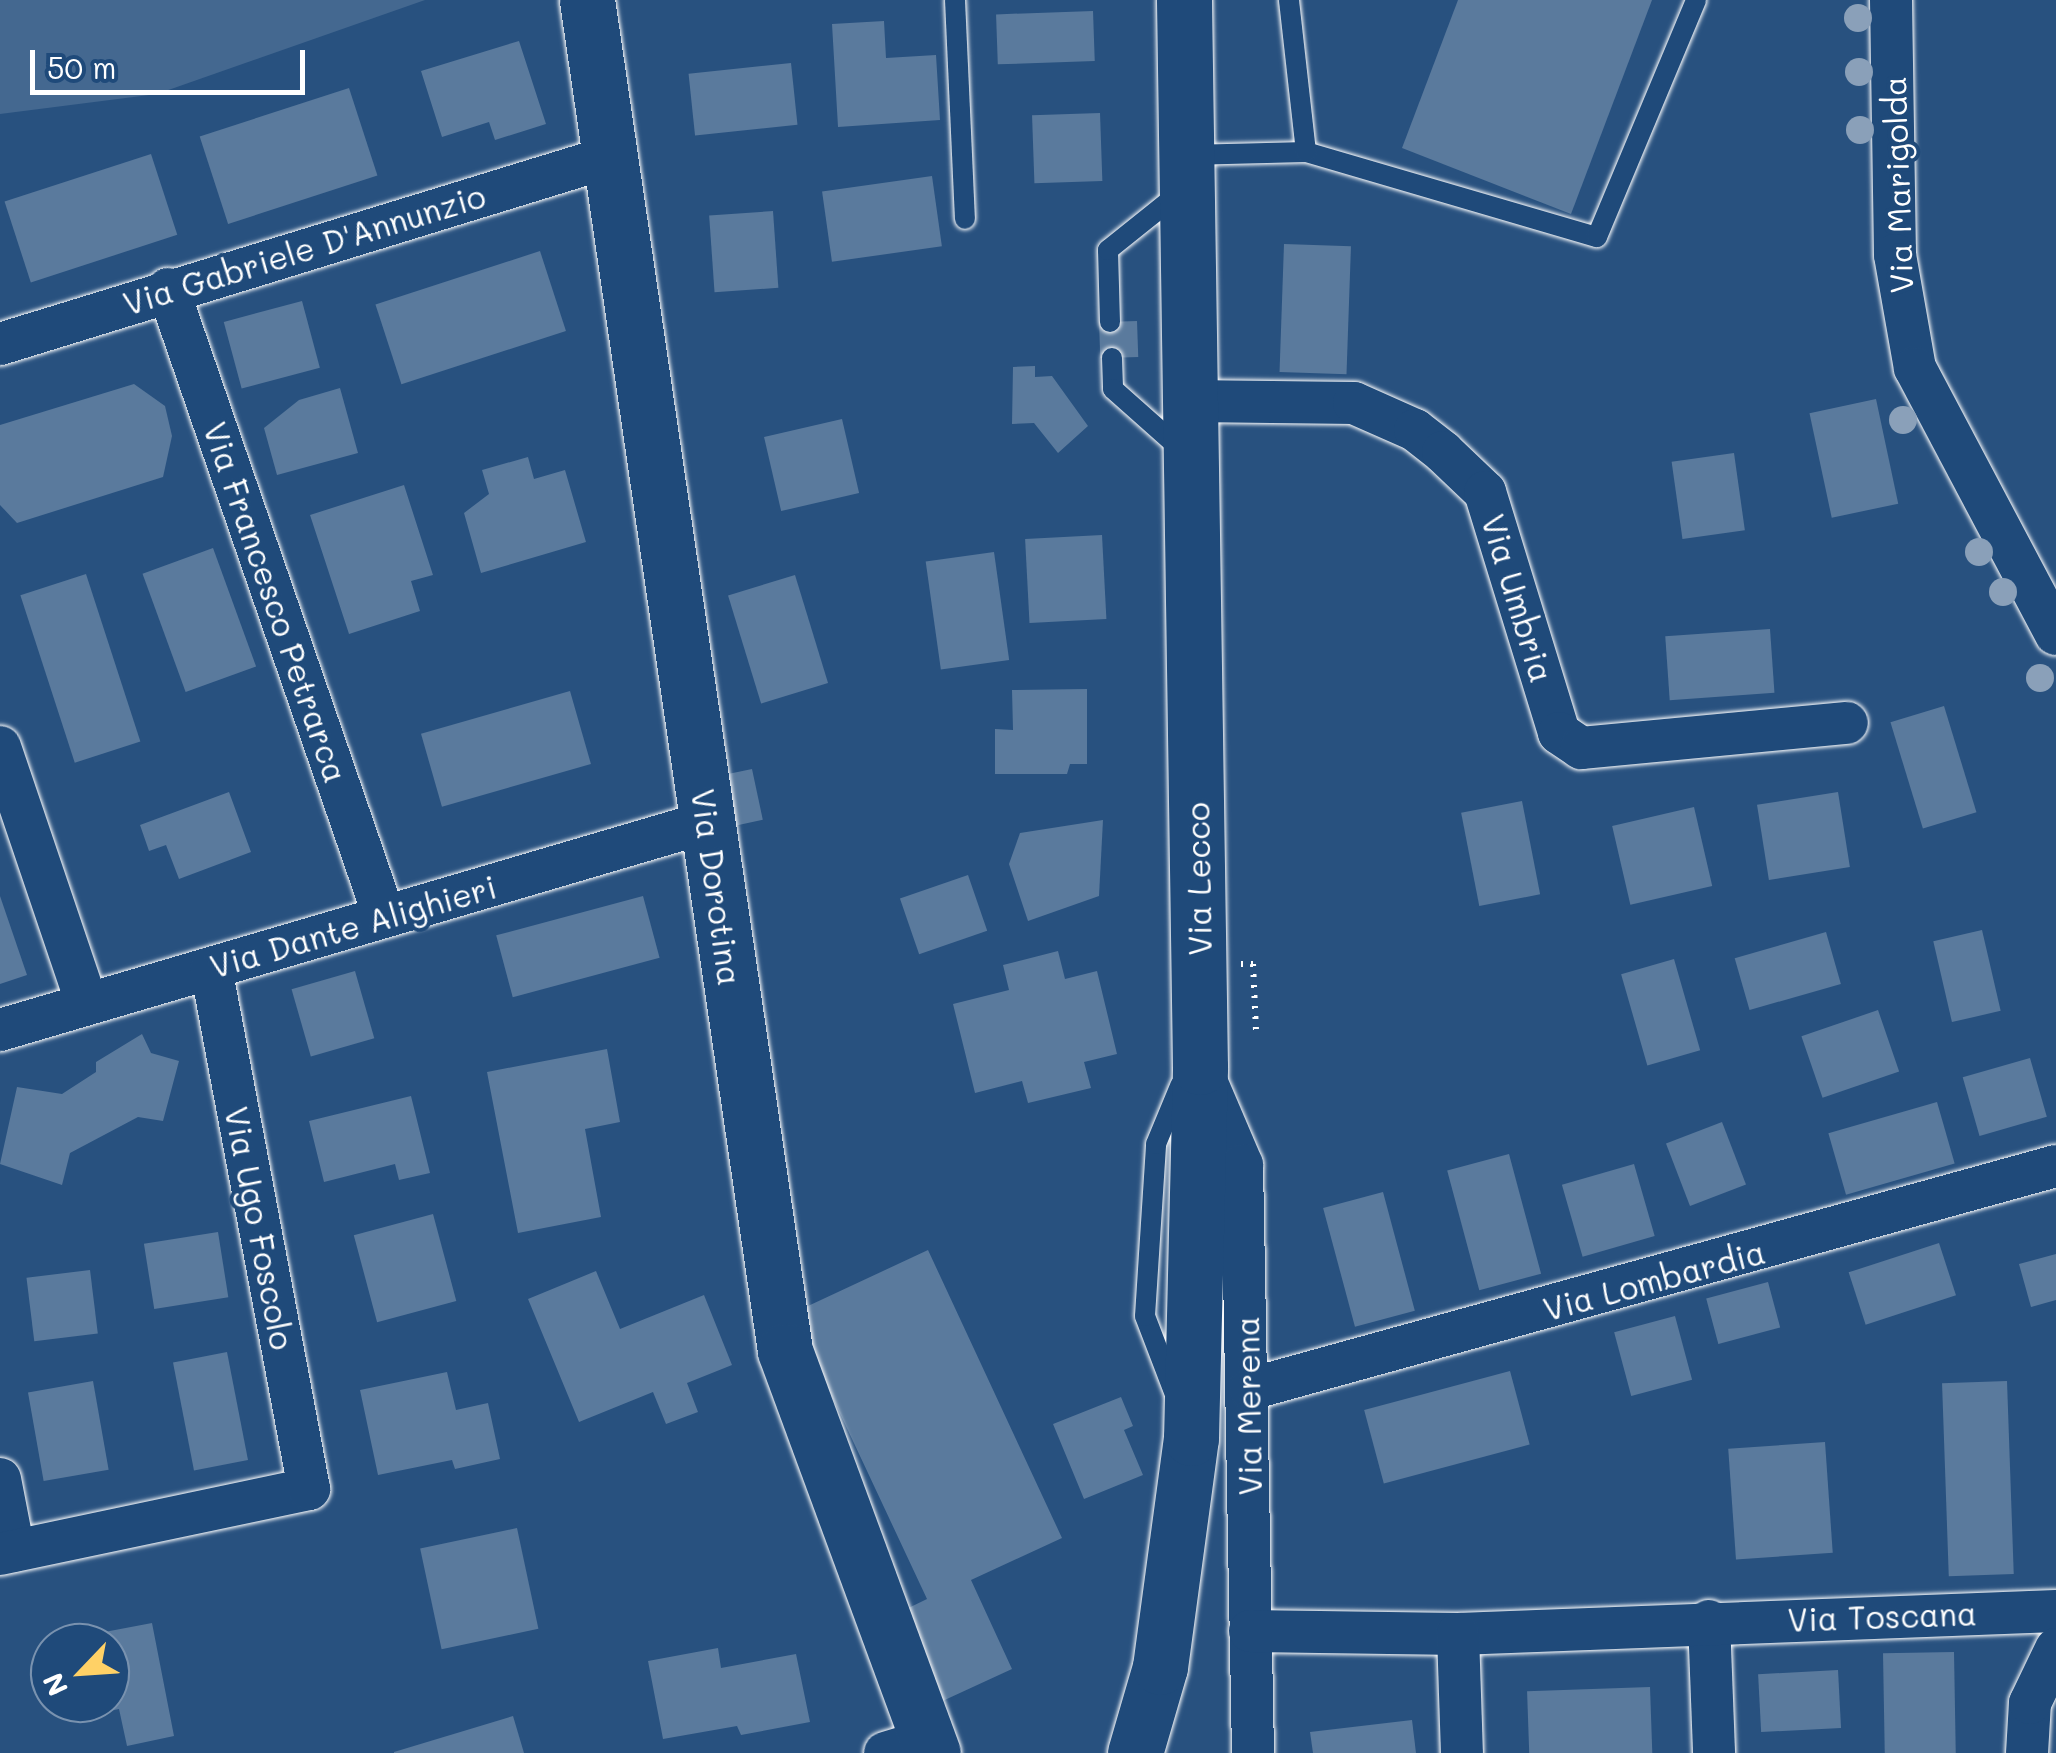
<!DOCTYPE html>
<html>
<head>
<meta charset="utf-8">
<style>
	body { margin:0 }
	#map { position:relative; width:2056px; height:1753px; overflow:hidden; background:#28517f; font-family:Mali,sans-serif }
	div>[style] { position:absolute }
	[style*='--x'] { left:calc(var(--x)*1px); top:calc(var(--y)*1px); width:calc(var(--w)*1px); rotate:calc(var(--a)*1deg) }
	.green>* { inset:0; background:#446890 }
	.building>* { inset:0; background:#5a7a9d; transform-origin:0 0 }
	.path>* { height:6px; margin-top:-3px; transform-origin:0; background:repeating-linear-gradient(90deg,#fff 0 2.5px,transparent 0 10.5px) }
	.roads { filter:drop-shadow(0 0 2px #fff) drop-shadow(0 0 2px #fff) }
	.lane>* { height:20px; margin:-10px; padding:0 10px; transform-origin:10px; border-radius:10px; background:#1f4a7a }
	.street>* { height:42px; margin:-21px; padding:0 21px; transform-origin:21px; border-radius:21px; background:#1f4a7a }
	.secondary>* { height:55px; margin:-27.5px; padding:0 27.5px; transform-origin:27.5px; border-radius:27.5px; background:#1f4a7a }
	.trees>* { width:28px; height:28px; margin:-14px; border-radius:50%; background:#8aa0b9 }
	span { translate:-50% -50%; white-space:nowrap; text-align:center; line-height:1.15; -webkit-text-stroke:8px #1f4a7a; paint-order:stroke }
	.street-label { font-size:32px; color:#fff }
	.north { position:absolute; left:30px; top:1623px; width:100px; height:100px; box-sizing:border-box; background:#1f4a7a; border:2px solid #7992af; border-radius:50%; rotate:245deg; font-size:28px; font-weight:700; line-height:40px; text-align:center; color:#fff }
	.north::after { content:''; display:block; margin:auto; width:35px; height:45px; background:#ffd166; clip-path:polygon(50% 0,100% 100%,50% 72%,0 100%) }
	.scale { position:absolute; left:30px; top:50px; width:275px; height:45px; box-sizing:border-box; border:5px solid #fff; border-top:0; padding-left:12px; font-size:30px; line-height:35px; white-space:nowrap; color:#fff; -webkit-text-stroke:8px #1f4a7a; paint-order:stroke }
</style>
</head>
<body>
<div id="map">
	<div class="green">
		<i style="clip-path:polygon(0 0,425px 0,157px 94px,0 114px)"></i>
	</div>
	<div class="building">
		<i style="clip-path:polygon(1458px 0,1652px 0,1571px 214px,1402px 148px)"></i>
		<i style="left:1093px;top:11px;width:50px;height:97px;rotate:88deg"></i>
		<i style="clip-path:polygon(884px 21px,886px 58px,936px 55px,940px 120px,838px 127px,832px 24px)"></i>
		<i style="clip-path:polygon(519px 41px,546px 124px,495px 140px,489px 122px,442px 137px,421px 71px)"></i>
		<i style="left:791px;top:63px;width:62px;height:103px;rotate:84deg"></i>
		<i style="left:349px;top:88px;width:92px;height:157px;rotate:72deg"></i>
		<i style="left:1100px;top:113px;width:68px;height:68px;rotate:88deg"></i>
		<i style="left:151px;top:154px;width:85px;height:154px;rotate:72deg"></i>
		<i style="left:932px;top:176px;width:71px;height:111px;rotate:82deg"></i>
		<i style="left:773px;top:211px;width:77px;height:64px;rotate:86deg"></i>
		<i style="left:1284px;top:244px;width:67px;height:128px;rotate:2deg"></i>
		<i style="left:540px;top:251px;width:84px;height:173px;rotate:72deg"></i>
		<i style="left:302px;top:301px;width:69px;height:81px;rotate:75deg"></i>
		<i style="left:1137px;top:321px;width:36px;height:38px;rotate:88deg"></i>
		<i style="clip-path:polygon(1035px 366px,1035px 377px,1052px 376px,1088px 426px,1058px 453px,1034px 423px,1012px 424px,1013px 367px)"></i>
		<i style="clip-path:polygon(134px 384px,165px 406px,172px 436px,163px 477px,17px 523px,0 505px,0 425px)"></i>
		<i style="clip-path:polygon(340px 388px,358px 453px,277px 475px,264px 428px,299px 400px)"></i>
		<i style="left:1876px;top:399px;width:107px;height:68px;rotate:78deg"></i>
		<i style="left:842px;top:419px;width:76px;height:80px;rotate:77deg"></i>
		<i style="left:1734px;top:453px;width:78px;height:63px;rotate:82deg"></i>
		<i style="clip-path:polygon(528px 457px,534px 479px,565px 470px,586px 542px,481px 573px,464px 513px,489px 494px,482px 470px)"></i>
		<i style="clip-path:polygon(404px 485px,433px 575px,411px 581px,420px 611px,349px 634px,310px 515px)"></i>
		<i style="left:1102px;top:535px;width:84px;height:77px;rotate:87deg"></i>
		<i style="left:213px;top:548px;width:126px;height:75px;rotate:70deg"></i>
		<i style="left:994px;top:552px;width:109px;height:69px;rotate:82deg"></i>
		<i style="left:86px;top:574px;width:176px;height:69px;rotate:72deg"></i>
		<i style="left:795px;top:575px;width:113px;height:70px;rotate:73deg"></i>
		<i style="left:1770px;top:629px;width:64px;height:105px;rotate:86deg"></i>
		<i style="clip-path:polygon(1087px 689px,1087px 764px,1070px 764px,1067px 774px,995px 774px,995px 729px,1013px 730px,1012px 690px)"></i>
		<i style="left:570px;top:691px;width:76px;height:155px;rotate:74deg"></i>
		<i style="left:1944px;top:706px;width:111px;height:56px;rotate:73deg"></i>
		<i style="left:752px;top:769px;width:52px;height:33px;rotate:78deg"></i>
		<i style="clip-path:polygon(229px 792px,251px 852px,179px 879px,166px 845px,149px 851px,140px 825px)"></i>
		<i style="left:1838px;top:792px;width:76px;height:82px;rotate:81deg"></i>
		<i style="left:1522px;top:801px;width:95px;height:62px;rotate:79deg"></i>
		<i style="left:1694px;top:807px;width:81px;height:84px;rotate:77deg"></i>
		<i style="clip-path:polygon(1103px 820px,1099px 896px,1028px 921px,1009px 864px,1020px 833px)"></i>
		<i style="left:968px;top:875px;width:59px;height:72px;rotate:71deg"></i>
		<i style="clip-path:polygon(0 896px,27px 975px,0 984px)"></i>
		<i style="left:643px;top:896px;width:64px;height:152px;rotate:75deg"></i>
		<i style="left:1982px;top:930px;width:83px;height:50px;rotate:77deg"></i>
		<i style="left:1826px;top:932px;width:54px;height:95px;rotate:74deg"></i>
		<i style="clip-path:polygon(1058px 951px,1065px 979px,1097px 971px,1117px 1054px,1084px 1062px,1091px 1088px,1028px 1103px,1022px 1081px,975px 1093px,953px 1004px,1009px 990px,1003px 965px)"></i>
		<i style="left:1674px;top:959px;width:95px;height:55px;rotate:74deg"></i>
		<i style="left:355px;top:971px;width:70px;height:66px;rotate:74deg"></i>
		<i style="left:1878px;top:1010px;width:65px;height:81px;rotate:71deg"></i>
		<i style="clip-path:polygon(142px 1034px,151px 1053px,179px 1061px,163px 1121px,138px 1117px,70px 1153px,62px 1185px,0 1164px,17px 1087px,62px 1094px,96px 1072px,96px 1062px)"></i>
		<i style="clip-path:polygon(607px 1049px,620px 1122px,585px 1129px,601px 1217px,518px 1233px,487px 1072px)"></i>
		<i style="left:2030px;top:1058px;width:61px;height:70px;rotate:74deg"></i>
		<i style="clip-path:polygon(411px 1096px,430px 1173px,399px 1180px,395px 1164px,324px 1182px,309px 1121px)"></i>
		<i style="left:1937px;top:1102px;width:64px;height:113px;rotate:74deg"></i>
		<i style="left:1722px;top:1122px;width:67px;height:60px;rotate:69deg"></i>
		<i style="left:1509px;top:1154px;width:124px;height:64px;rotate:75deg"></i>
		<i style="left:1634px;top:1164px;width:75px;height:75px;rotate:74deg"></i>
		<i style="left:1383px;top:1192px;width:123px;height:62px;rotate:75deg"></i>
		<i style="left:433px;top:1214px;width:90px;height:82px;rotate:75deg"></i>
		<i style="left:218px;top:1232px;width:66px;height:75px;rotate:81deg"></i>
		<i style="left:1939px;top:1243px;width:55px;height:95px;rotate:72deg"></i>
		<i style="clip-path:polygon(928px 1250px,1062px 1538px,971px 1580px,1012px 1669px,936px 1704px,894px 1615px,927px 1599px,793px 1313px)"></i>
		<i style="clip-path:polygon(2056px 1254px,2056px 1300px,2031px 1307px,2019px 1264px)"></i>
		<i style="left:90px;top:1270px;width:64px;height:64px;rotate:83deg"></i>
		<i style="clip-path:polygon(596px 1271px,620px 1329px,704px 1295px,732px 1365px,687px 1383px,698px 1412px,666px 1424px,653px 1392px,579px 1422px,528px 1299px)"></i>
		<i style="left:1768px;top:1282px;width:47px;height:64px;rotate:75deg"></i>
		<i style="left:1675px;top:1316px;width:66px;height:63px;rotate:75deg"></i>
		<i style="left:227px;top:1352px;width:110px;height:55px;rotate:79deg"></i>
		<i style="left:1510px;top:1371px;width:76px;height:151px;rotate:75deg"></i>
		<i style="clip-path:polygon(447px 1372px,456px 1410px,488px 1403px,500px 1459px,455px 1469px,452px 1460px,378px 1475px,360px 1390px)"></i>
		<i style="left:93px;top:1381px;width:90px;height:66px;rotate:80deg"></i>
		<i style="left:2007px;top:1381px;width:193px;height:65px;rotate:88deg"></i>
		<i style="clip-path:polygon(1121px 1397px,1133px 1426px,1124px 1430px,1143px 1475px,1084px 1499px,1053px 1424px)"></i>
		<i style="left:1825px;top:1442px;width:111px;height:97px;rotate:86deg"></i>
		<i style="left:517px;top:1528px;width:103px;height:99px;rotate:78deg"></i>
		<i style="clip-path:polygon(152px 1623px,174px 1736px,127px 1746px,119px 1709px,75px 1718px,72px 1703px,110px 1703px,110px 1643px,57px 1641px)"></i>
		<i style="clip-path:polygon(718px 1648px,721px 1668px,796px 1654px,810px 1722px,741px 1735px,737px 1726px,663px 1739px,648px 1661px)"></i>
		<i style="left:1954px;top:1652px;width:101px;height:71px;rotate:89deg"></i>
		<i style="left:1838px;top:1670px;width:58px;height:80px;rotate:87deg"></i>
		<i style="left:1650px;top:1687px;width:66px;height:123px;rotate:88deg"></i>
		<i style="clip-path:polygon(513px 1716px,524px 1753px,394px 1753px,394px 1752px)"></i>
		<i style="clip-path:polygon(1412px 1720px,1416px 1753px,1313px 1753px,1310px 1732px)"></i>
	</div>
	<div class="path">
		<i style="--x:1241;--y:964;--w:12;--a:0"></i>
		<i style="--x:1253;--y:964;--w:66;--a:87.4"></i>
	</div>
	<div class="roads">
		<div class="lane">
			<i style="--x:955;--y:0;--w:219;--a:87.4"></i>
			<i style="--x:1306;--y:152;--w:303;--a:16.3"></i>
			<i style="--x:1597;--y:237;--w:257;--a:-67.3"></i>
			<i style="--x:1188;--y:155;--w:118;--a:-1.5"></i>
			<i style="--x:1306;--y:152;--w:153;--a:-96.4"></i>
			<i style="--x:1110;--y:322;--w:72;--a:-91.6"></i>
			<i style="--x:1108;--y:250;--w:90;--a:-38.7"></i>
			<i style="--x:1112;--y:358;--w:31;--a:88"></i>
			<i style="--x:1113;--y:389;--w:96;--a:41.6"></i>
			<i style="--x:1174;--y:1392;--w:81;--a:-110.9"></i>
			<i style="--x:1145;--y:1316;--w:172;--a:-86.3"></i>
			<i style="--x:1156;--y:1144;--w:63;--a:-67.5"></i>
		</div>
		<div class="street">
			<i style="--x:1891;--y:0;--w:255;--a:89.1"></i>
			<i style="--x:1895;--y:255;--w:115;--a:80"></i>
			<i style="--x:1915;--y:368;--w:301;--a:62.1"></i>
			<i style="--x:168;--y:289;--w:663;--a:70.99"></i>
			<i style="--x:0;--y:344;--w:637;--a:-17.07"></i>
			<i style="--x:1190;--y:401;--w:164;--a:0.7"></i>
			<i style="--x:1354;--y:403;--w:67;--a:23.9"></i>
			<i style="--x:1415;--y:430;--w:36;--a:38"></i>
			<i style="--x:1443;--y:452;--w:58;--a:43.6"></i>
			<i style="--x:1485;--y:492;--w:252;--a:72.9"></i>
			<i style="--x:1559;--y:733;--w:27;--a:34"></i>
			<i style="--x:1581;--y:748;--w:267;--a:-5.4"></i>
			<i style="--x:0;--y:747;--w:271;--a:71.3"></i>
			<i style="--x:0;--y:1030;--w:737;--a:-16.39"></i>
			<i style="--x:1204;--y:1076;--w:97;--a:66.9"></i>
			<i style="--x:1242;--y:1165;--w:588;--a:88.93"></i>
			<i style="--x:1250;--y:1389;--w:836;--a:-15.47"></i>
			<i style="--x:0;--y:1479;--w:73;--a:79"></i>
			<i style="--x:0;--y:1554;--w:316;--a:-11.9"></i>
			<i style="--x:309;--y:1489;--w:530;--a:-100.65"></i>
			<i style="--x:1709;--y:1621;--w:132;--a:87.8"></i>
			<i style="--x:1250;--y:1631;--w:208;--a:0.8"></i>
			<i style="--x:1458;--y:1634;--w:598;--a:-2.2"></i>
			<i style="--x:1458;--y:1634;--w:119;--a:88.1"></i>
			<i style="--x:885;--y:1753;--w:45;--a:-16.8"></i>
			<i style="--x:2027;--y:1753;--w:50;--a:-86.6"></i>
			<i style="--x:2030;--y:1703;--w:60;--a:-64.3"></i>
		</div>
		<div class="secondary">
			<i style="--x:587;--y:0;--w:1365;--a:81.66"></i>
			<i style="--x:785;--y:1351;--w:428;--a:69.8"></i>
			<i style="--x:1135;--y:1753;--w:90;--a:-73.8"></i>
			<i style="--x:1160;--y:1667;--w:231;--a:-82.3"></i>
			<i style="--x:1191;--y:1438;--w:371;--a:-88.6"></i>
			<i style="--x:1200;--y:1067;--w:1067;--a:-90.86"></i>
		</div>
	</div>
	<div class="trees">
		<i style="left:1858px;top:18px"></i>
		<i style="left:1859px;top:72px"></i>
		<i style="left:1860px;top:130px"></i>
		<i style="left:1903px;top:420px"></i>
		<i style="left:1979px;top:552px"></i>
		<i style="left:2003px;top:592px"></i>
		<i style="left:2040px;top:678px"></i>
	</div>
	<div class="street-label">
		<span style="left:1897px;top:185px;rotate:-92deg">Via Marigolda</span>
		<span style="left:304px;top:249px;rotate:-17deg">Via Gabriele D'Annunzio</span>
		<span style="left:1518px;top:598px;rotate:73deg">Via Umbria</span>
		<span style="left:276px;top:602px;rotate:71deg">Via Francesco Petrarca</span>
		<span style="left:1198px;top:879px;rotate:-91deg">Via Lecco</span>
		<span style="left:717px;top:887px;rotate:82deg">Via Dorotina</span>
		<span style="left:353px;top:926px;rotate:-16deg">Via Dante Alighieri</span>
		<span style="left:260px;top:1228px;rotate:79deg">Via Ugo Foscolo</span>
		<span style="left:1654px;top:1280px;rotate:-15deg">Via Lombardia</span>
		<span style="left:1248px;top:1406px;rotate:-91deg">Via Merena</span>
		<span style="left:1882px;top:1616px;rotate:-2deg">Via Toscana</span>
	</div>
	<div class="north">N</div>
	<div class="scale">50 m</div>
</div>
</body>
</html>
